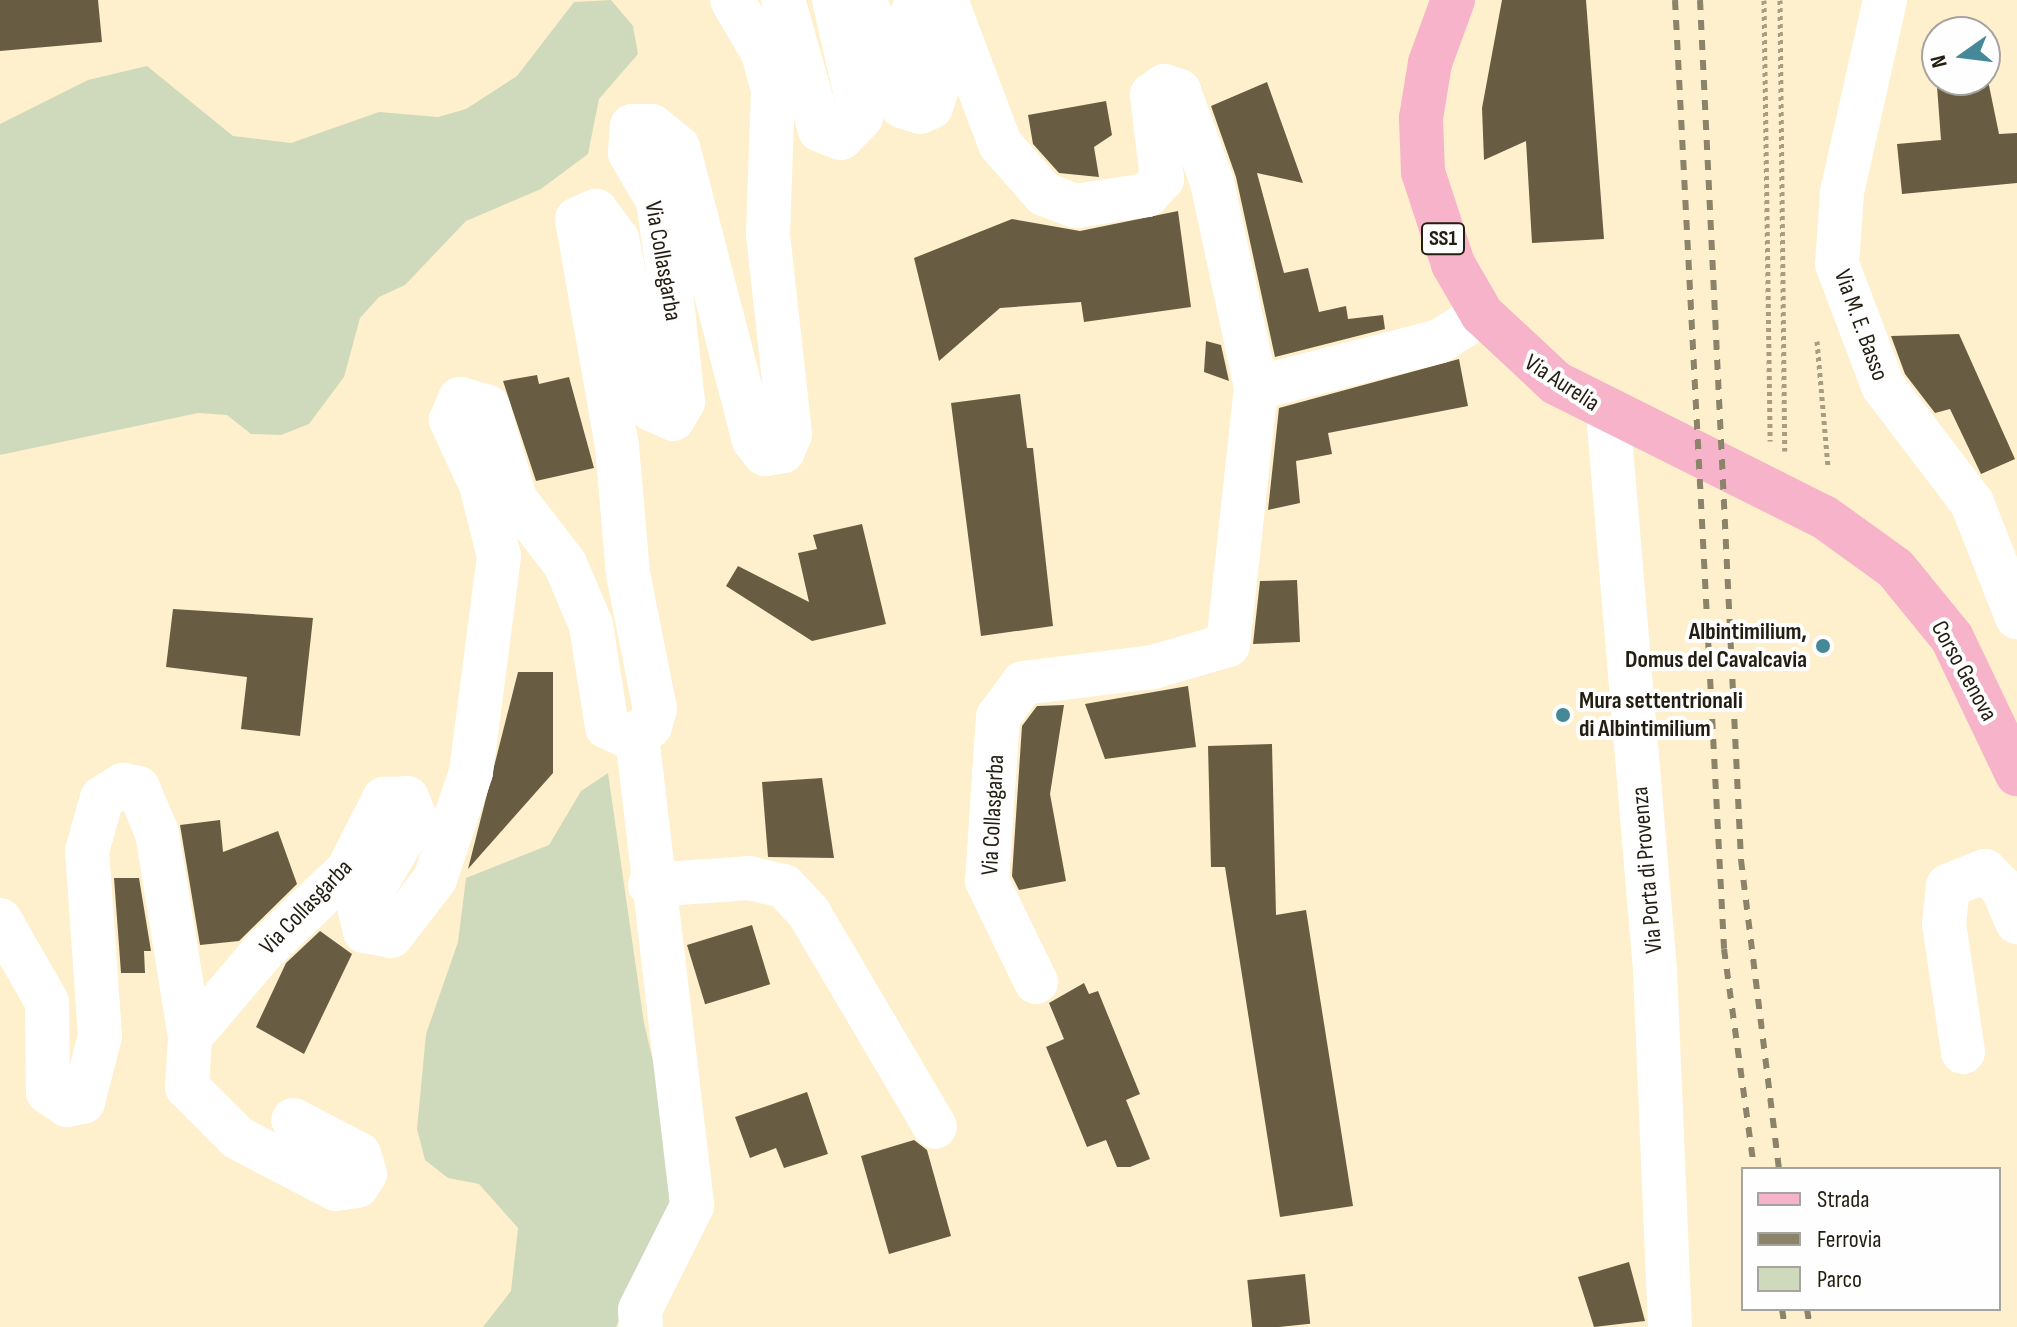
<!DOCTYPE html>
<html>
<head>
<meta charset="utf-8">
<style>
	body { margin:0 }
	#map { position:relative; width:2017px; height:1327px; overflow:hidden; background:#fef0cc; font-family:"Sofia Sans Condensed",sans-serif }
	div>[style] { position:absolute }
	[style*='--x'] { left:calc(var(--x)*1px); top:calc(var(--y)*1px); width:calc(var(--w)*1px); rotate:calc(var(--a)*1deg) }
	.green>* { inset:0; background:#cfdabd }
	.building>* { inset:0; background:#685d42; transform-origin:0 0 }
	.path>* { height:5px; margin-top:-2.5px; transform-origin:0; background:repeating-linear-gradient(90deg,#a79d82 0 4px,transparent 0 8px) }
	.minor>* { height:44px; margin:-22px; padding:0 22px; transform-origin:22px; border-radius:22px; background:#fff }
	.major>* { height:44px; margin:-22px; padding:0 22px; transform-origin:22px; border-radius:22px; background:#f6b3c9 }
	.rail>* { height:6px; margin-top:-3px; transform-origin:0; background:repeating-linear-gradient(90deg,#8c836b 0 10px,transparent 0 20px) }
	.dots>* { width:22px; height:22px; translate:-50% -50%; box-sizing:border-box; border:4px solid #fefefe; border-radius:50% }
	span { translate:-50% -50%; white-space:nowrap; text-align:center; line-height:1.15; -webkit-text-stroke:8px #fefefe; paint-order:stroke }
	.shield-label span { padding:2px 6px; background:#fefefe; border:2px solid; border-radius:6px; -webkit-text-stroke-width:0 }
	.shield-label { font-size:22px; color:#231e11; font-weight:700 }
	.street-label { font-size:24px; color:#231e11 }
	.poi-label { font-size:24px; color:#231e11; font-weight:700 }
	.right { translate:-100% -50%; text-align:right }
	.left { translate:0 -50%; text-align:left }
	.legend { position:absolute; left:1741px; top:1167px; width:260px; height:144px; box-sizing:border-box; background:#fefefe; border:2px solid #a6a49f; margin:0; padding:10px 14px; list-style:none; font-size:24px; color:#231e11 }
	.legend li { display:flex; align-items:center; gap:16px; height:40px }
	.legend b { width:40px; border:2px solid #a6a49f }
	.north { position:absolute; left:1921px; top:16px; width:80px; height:80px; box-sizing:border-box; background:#fefefe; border:2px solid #a6a49f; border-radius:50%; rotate:256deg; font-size:22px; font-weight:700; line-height:32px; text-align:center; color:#231e11 }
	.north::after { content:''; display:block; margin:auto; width:28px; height:36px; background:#458998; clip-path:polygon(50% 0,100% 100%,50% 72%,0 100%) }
</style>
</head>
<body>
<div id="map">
	<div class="green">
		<i style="clip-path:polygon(611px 0,633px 26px,638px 54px,599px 99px,588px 154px,541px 189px,466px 221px,405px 285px,379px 297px,360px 318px,344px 377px,309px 424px,281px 435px,251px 434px,227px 415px,198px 413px,0 455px,0 124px,88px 80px,147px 66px,233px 136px,291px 143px,379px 112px,438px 117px,466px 109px,517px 76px,574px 2px)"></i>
		<i style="clip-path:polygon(608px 773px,644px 1023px,680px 1176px,666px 1230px,616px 1327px,483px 1327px,511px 1291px,518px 1228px,479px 1184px,448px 1178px,425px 1160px,417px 1129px,426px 1034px,458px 942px,466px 878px,549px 845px,581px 791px)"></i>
	</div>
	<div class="building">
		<i style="clip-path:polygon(0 0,98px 0,102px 42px,0 51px)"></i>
		<i style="clip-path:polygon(1502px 0,1586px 0,1604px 239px,1532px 243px,1526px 141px,1484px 160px,1482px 108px)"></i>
		<i style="clip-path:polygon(1985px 66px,1999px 134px,2017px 133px,2017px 183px,1902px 194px,1897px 144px,1941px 140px,1936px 73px,1937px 80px,1985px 80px)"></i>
		<i style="clip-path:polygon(1267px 82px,1303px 183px,1257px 173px,1284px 273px,1308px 268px,1319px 312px,1346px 306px,1348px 319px,1383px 315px,1385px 329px,1275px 357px,1236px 177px,1211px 106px)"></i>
		<i style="clip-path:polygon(1106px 101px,1112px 135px,1094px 147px,1099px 177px,1059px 173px,1033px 144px,1028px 115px)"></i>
		<i style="clip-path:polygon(1178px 211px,1191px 307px,1084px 322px,1081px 302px,1000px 308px,939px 361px,914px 258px,1012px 219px,1080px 231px)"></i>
		<i style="clip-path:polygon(1959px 334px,2015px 459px,1981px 474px,1950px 409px,1935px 413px,1905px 374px,1891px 336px)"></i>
		<i style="clip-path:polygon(1206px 341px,1221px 345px,1229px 381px,1204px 372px)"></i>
		<i style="clip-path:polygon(1459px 359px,1468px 406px,1328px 433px,1332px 454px,1296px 461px,1300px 503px,1268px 510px,1279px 408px)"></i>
		<i style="clip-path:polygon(537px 375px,539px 384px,569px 377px,594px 468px,536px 481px,503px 381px)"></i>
		<i style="clip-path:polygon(1020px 394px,1027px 448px,1033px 448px,1053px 626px,981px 636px,951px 403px)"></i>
		<i style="clip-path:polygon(862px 524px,886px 624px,812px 641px,726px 586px,738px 566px,809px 602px,798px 553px,817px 549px,813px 535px)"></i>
		<i style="clip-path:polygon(1297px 580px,1300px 642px,1253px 644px,1260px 581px)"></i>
		<i style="clip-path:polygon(173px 609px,313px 618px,300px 736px,241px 729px,247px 677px,166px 667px)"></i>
		<i style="clip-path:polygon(518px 672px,553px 672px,553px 773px,468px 869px)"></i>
		<i style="clip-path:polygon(1188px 686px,1196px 747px,1105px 759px,1085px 704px)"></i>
		<i style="clip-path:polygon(1064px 705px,1050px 794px,1066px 881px,1019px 890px,1012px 876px,1022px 726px,1037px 706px)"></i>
		<i style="clip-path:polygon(1272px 744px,1276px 915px,1306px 910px,1353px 1206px,1280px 1217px,1225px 867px,1211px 867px,1208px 746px)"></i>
		<i style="clip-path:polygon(822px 778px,834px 858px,768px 857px,762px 782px)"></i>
		<i style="clip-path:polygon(220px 820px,223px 852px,278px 831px,297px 884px,239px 941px,200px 945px,180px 825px)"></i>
		<i style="clip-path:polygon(114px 878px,139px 878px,151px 951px,144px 951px,145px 973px,121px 973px)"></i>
		<i style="left:752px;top:925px;width:62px;height:68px;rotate:73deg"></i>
		<i style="clip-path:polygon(320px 931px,352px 954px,304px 1054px,256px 1027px,286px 963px)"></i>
		<i style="clip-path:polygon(1084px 983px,1089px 994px,1098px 991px,1140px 1094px,1126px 1100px,1150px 1159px,1130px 1167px,1117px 1167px,1106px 1140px,1087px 1147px,1046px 1047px,1064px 1039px,1049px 1003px)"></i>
		<i style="clip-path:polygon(807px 1092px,828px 1154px,784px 1168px,776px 1148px,750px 1158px,735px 1117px)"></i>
		<i style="clip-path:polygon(914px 1140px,927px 1150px,951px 1236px,889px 1254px,861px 1156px)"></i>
		<i style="clip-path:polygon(1629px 1262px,1645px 1321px,1594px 1327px,1578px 1277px)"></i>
		<i style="left:1305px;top:1274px;width:50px;height:58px;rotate:84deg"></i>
	</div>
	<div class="path">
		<i style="--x:1764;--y:0;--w:441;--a:89.2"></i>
		<i style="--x:1780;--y:0;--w:451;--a:89.4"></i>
		<i style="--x:1817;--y:341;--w:127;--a:85"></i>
	</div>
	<div class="minor">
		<i style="--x:783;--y:0;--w:135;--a:74.1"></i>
		<i style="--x:820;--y:130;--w:22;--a:21"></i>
		<i style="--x:841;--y:138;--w:29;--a:-46"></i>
		<i style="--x:861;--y:117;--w:120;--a:-103"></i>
		<i style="--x:865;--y:0;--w:112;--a:70.8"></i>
		<i style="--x:902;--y:106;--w:19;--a:18"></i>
		<i style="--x:920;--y:112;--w:12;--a:-24"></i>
		<i style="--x:931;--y:107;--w:19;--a:-72"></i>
		<i style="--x:937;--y:89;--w:81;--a:-107.3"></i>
		<i style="--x:913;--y:12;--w:13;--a:-72"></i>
		<i style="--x:946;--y:0;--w:154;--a:69.4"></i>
		<i style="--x:1000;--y:144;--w:67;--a:48.7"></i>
		<i style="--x:1044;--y:194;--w:34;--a:21"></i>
		<i style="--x:1076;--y:206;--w:72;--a:-8.8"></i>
		<i style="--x:1147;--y:195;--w:22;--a:-47"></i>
		<i style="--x:1162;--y:179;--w:85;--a:-96.8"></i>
		<i style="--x:1152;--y:95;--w:15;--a:-37"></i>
		<i style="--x:1164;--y:86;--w:16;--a:18"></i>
		<i style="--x:1179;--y:91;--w:97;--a:70.1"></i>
		<i style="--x:1212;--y:182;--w:211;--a:77.9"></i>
		<i style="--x:1256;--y:388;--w:190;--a:-14.3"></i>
		<i style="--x:1440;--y:341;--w:50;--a:-32.7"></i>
		<i style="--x:1885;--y:0;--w:198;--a:102.6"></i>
		<i style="--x:1842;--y:193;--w:71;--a:94"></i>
		<i style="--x:1837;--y:264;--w:130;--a:69.3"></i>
		<i style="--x:1883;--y:386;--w:147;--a:52.7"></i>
		<i style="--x:1972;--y:503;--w:123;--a:68.5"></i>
		<i style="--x:1608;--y:413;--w:559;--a:85.18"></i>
		<i style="--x:1655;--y:970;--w:357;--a:87.6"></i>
		<i style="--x:637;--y:736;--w:473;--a:83.3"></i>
		<i style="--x:692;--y:1206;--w:116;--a:116.6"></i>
		<i style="--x:640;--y:1310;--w:17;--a:87"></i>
		<i style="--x:650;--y:885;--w:99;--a:-4"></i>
		<i style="--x:749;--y:878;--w:36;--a:13"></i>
		<i style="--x:784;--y:886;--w:37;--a:47"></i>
		<i style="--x:809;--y:913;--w:248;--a:59.5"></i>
		<i style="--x:0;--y:920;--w:95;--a:60.2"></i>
		<i style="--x:47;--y:1002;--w:90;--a:89.4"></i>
		<i style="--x:48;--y:1092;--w:23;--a:34"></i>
		<i style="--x:67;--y:1105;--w:16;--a:-11"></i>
		<i style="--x:83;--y:1102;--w:68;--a:-75.6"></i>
		<i style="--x:100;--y:1036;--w:185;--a:-94"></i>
		<i style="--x:87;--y:851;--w:55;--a:-74.2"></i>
		<i style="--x:102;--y:798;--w:25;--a:-32"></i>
		<i style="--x:123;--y:785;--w:15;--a:11"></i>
		<i style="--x:138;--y:788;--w:49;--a:67.1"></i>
		<i style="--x:157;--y:833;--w:207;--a:80.8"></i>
		<i style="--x:190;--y:1037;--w:50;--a:93.4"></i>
		<i style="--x:187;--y:1087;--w:72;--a:45"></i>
		<i style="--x:238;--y:1138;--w:110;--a:27.5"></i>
		<i style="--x:336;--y:1189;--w:21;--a:-8"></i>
		<i style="--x:357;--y:1186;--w:14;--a:-56"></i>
		<i style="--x:365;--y:1174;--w:21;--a:-107"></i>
		<i style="--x:359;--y:1154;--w:74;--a:-152.7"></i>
		<i style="--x:1036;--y:982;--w:112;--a:-115.9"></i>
		<i style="--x:987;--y:881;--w:164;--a:-86.2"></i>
		<i style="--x:998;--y:717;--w:42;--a:-53.7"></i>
		<i style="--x:1023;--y:683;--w:131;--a:-7"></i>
		<i style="--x:1153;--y:667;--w:78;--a:-16.3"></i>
		<i style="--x:1228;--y:645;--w:259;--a:-83.8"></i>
		<i style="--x:190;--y:1037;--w:116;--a:-49.6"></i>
		<i style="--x:265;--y:949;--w:115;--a:-43.6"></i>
		<i style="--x:348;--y:870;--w:80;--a:-63.1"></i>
		<i style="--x:384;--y:799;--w:23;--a:-2"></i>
		<i style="--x:407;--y:798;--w:22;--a:68"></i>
		<i style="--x:415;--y:818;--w:108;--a:120.6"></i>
		<i style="--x:360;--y:911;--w:21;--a:76"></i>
		<i style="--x:365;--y:931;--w:26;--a:11"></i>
		<i style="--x:391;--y:936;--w:72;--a:-52.3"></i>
		<i style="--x:435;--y:879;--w:113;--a:-71.4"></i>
		<i style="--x:471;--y:772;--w:218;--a:-82.6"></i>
		<i style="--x:499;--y:556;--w:73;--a:-104.2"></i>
		<i style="--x:481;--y:485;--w:72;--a:-114.8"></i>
		<i style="--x:451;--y:420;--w:23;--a:-67"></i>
		<i style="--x:460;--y:399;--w:29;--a:16"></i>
		<i style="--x:488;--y:407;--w:96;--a:73.6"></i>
		<i style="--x:515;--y:499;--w:82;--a:52.4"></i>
		<i style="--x:565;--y:564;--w:66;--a:66.9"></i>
		<i style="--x:591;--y:625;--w:103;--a:81.1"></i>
		<i style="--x:607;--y:727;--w:24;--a:24"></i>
		<i style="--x:629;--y:737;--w:24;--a:-28"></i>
		<i style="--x:650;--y:726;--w:18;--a:-74"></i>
		<i style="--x:655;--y:709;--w:138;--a:-101.3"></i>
		<i style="--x:628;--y:574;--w:128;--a:-94.9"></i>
		<i style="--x:617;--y:446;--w:230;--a:-100"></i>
		<i style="--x:577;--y:219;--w:21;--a:-23"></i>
		<i style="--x:596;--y:211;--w:35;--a:53"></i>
		<i style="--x:617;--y:239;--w:173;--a:78.7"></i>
		<i style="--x:651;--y:409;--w:24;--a:24"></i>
		<i style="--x:673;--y:419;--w:20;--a:-60"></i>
		<i style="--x:683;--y:402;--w:112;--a:-96.2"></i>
		<i style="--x:671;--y:291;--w:91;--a:-98.2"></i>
		<i style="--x:658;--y:201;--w:56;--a:-120.3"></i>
		<i style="--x:630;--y:153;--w:27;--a:-86"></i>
		<i style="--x:632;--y:126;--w:20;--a:0"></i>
		<i style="--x:652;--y:126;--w:33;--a:39"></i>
		<i style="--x:678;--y:147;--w:303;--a:75.5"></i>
		<i style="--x:754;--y:440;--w:18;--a:52"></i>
		<i style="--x:765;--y:454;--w:18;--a:-9"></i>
		<i style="--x:783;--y:451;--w:18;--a:-68"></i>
		<i style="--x:790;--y:434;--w:201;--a:-96.3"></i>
		<i style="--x:768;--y:234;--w:144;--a:-88"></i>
		<i style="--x:773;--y:90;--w:38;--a:-105"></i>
		<i style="--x:763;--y:53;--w:61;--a:-120.3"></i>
		<i style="--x:1963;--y:1052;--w:129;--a:-98.4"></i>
		<i style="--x:1944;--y:924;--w:38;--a:-84"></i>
		<i style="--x:1948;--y:886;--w:40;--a:-22"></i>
		<i style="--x:1985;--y:871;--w:25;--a:45"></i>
		<i style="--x:2003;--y:889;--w:36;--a:67"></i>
	</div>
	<div class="major">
		<i style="--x:1453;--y:0;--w:67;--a:110.1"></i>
		<i style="--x:1430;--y:63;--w:56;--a:99.3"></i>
		<i style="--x:1421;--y:118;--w:54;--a:87.9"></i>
		<i style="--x:1423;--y:172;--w:97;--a:71.9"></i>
		<i style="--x:1453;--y:264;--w:58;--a:59.9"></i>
		<i style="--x:1482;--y:314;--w:101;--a:43"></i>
		<i style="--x:1556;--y:383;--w:300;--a:26.6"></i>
		<i style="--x:1824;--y:517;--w:87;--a:35.7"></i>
		<i style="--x:1895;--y:568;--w:90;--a:50.8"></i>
		<i style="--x:1952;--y:638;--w:151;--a:64.5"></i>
	</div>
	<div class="rail">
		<i style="--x:1675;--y:0;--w:950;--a:87.04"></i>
		<i style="--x:1724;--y:949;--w:222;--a:82.2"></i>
		<i style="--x:1700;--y:0;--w:861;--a:87.27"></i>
		<i style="--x:1741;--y:860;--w:311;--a:83"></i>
		<i style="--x:1782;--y:1309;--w:18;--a:81"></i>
		<i style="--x:1807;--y:1309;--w:18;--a:81"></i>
	</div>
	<div class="dots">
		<i style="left:1823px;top:646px;background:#458998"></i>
		<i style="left:1563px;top:715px;background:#458998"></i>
	</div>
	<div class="shield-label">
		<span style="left:1443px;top:239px">SS1</span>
	</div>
	<div class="street-label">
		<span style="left:663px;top:261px;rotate:80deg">Via Collasgarba</span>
		<span style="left:1861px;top:325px;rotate:70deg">Via M. E. Basso</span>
		<span style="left:1562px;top:383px;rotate:33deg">Via Aurelia</span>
		<span style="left:1964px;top:671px;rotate:61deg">Corso Genova</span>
		<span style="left:993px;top:815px;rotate:-87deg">Via Collasgarba</span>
		<span style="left:1647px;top:870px;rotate:-95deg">Via Porta di Provenza</span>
		<span style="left:306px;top:907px;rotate:-46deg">Via Collasgarba</span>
	</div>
	<div class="poi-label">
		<span class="right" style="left:1807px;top:646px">Albintimilium,<br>Domus del Cavalcavia</span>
		<span class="left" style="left:1579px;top:715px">Mura settentrionali<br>di Albintimilium</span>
	</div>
	<ul class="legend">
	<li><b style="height:10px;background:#f6b3c9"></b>Strada</li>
	<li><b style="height:10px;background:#8c836b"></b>Ferrovia</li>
	<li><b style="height:22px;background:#cfdabd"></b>Parco</li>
	</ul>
	<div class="north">N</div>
</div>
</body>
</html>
